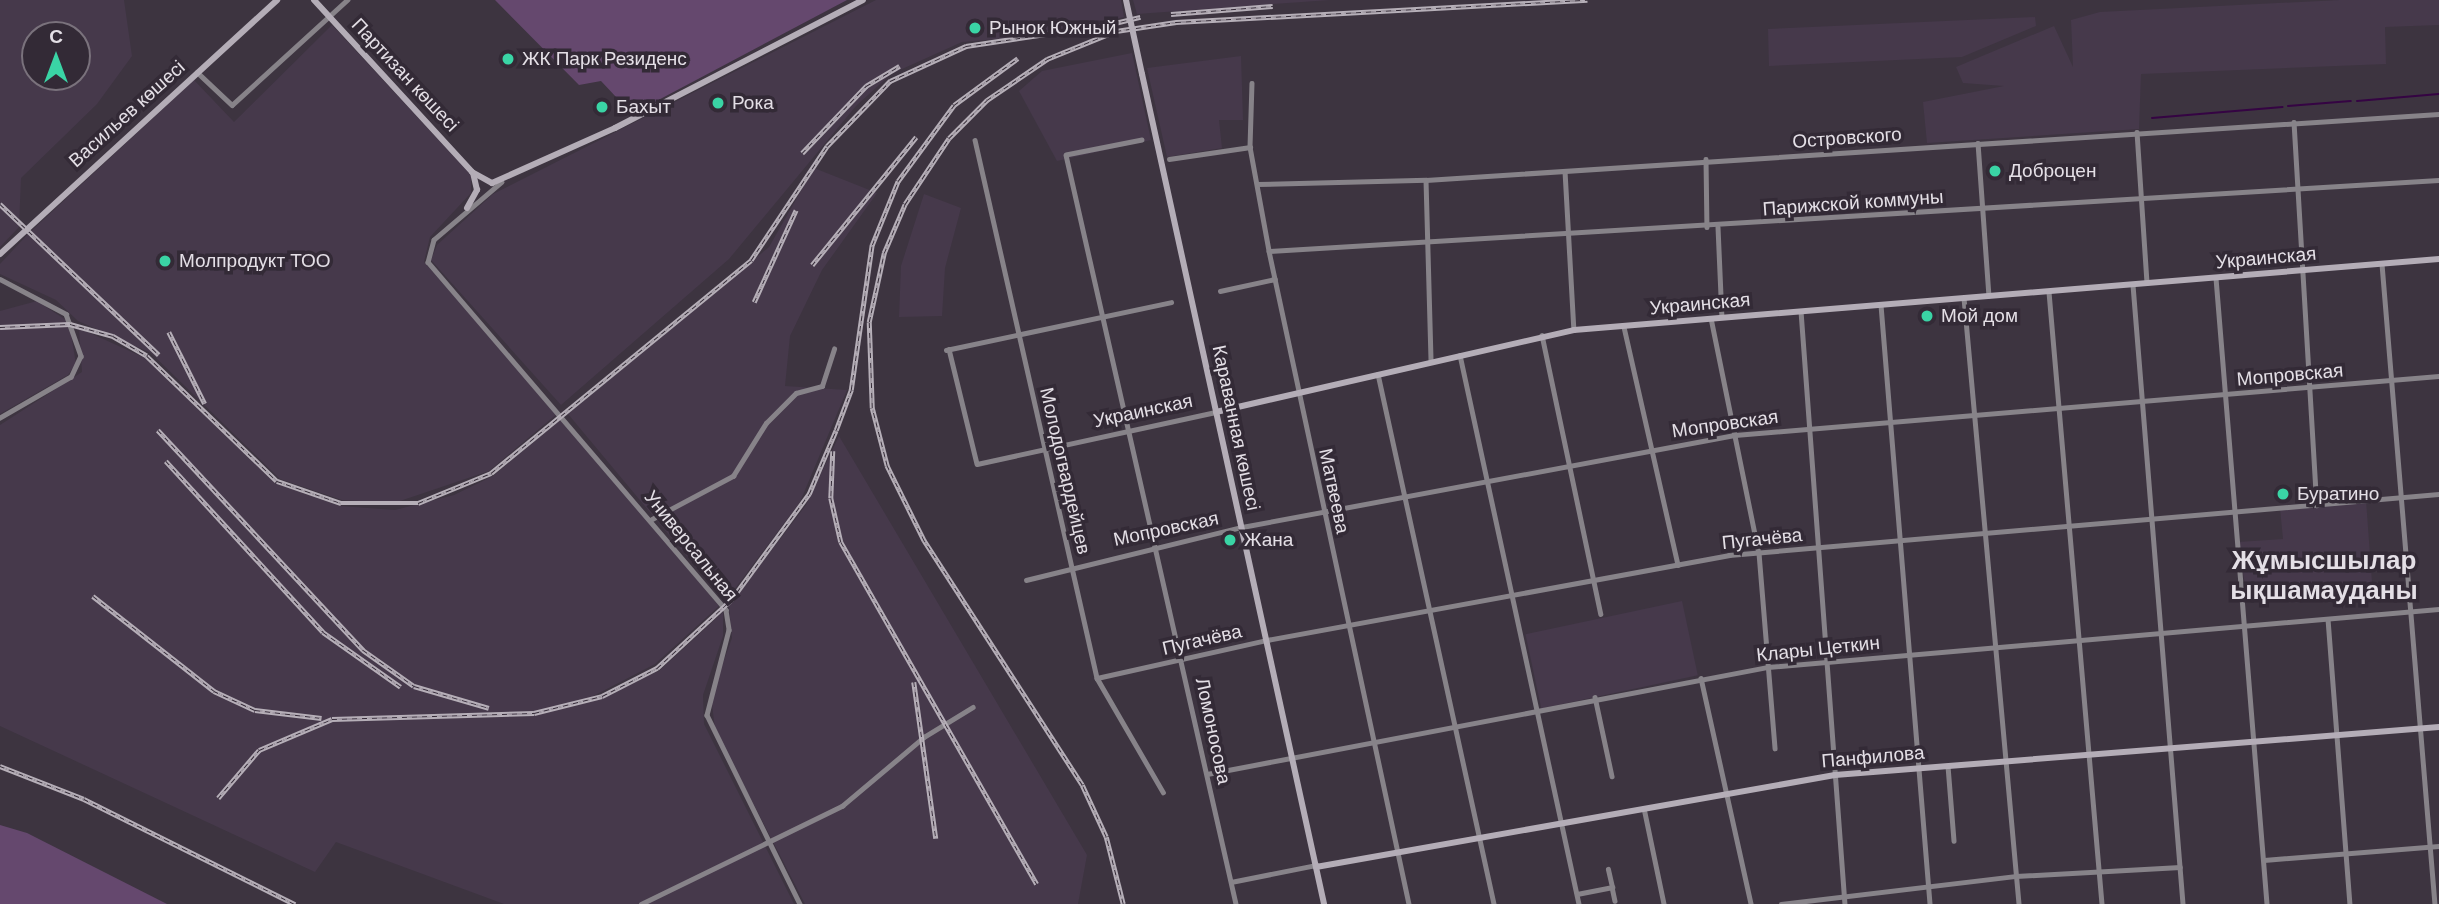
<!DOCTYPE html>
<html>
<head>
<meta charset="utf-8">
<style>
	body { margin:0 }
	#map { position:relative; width:2439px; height:904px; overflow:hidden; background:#3d3440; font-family:"DM Sans",sans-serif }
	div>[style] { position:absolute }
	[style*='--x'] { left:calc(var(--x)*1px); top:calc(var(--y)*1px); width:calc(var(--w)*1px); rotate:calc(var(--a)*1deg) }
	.built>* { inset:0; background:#46394b; transform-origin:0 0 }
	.green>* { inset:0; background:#65486e }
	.stream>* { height:2px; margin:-1px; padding:0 1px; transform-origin:1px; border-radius:1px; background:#350443 }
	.street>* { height:4.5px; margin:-2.25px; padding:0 2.25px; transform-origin:2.25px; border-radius:2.25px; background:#878389 }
	.secondary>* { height:6px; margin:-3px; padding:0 3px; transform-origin:3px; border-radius:3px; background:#b4adb7 }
	.rail>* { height:4.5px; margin-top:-2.25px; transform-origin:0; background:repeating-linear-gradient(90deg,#332a36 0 5px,#b6afb8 0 10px); box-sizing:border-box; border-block:2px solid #b6afb8 }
	.secondary-bridge>* { height:6px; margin:-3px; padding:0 3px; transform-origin:3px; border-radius:3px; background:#b4adb7 }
	.dots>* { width:19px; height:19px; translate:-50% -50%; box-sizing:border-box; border:4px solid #332a36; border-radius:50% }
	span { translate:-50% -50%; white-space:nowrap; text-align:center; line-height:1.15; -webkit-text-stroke:7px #332a36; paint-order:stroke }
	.poi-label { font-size:19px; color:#e4dfe6 }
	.left { translate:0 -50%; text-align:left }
	.street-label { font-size:19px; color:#e4dfe6 }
	.district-label { font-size:26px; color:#e4dfe6; font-weight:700 }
	.north { position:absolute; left:21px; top:21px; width:70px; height:70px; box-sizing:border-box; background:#332a36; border:2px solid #7a727c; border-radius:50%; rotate:0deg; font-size:19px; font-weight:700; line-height:28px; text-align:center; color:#e4dfe6 }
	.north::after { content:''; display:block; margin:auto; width:24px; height:32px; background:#3ad4a5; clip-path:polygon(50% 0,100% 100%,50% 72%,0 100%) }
</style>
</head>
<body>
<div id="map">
	<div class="built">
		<i style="clip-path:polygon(evenodd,0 0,124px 0,132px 56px,97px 104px,21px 178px,19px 227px,0 247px,0 0,35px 35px,77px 35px,77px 77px,35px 77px,35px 35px)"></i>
		<i style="clip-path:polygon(876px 0,1121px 0,1124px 17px,1046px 35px,962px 42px,891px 74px,856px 106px,729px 259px,561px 405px,431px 260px,437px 245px,493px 194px)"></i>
		<i style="clip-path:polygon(1133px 0,1330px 0,1137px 14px)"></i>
		<i style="clip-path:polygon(2340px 0,2439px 0,2439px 25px,2385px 27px,2386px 64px,2141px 74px,2139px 129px,1927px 143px,1923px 102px,2004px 86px,1963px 83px,1956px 67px,2054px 26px,2073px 67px,2071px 20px,2100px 12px)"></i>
		<i style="clip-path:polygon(2035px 17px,2036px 26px,1962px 57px,1769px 66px,1768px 29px)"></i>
		<i style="clip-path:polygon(332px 25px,471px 175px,471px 193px,430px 237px,424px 262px,558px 413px,489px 471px,394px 503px,342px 500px,280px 479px,151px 353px,78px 321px,56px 300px,0 274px,0 264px,28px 234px,194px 80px,234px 122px)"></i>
		<i style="clip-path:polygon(1132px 53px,1151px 140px,1057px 161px,1019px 91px,1042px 71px)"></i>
		<i style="clip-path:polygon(1241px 56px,1243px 120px,1219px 120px,1222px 148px,1167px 157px,1147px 68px)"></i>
		<i style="clip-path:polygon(814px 168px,877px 193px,822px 270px,790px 336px,785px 386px,847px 390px,800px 502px,725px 602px,568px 414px,769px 247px)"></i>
		<i style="clip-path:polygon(924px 194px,961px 208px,945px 268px,942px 316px,899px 317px,901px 266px)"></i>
		<i style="clip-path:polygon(37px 301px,69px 322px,76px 364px,68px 375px,0 414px,0 311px)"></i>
		<i style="clip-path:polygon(79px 328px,145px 358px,275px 483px,340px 506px,395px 510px,454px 495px,493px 476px,562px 418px,719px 606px,655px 664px,572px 707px,659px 671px,723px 612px,723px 636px,703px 695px,704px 724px,794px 904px,504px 904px,336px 842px,315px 872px,0 726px,0 425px,82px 372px)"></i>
		<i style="clip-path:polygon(839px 436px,1087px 855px,1078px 904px,805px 904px,715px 729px,711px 696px,732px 638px,729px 606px,806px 505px)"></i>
		<i style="clip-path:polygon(2366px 500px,2372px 582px,2246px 591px,2238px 542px,2283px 539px,2280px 508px)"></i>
		<i style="left:1682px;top:601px;width:76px;height:160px;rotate:78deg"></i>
	</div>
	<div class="green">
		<i style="clip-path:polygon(495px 0,847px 0,632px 114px,601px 81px,579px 85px)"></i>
		<i style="clip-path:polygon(0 825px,27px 833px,167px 904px,0 904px)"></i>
	</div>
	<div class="stream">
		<i style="--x:2357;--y:101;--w:82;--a:-4.9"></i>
		<i style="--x:2288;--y:106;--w:63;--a:-4.5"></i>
		<i style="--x:2152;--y:118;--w:131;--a:-4.8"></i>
	</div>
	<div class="street">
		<i style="--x:197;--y:72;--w:48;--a:43.3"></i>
		<i style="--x:232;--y:105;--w:156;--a:-42.4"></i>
		<i style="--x:1252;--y:83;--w:64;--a:91.8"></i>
		<i style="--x:1250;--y:147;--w:106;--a:79.6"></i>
		<i style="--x:1269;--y:251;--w:668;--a:77.9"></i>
		<i style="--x:2294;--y:122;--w:384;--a:86.6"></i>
		<i style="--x:2137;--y:132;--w:151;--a:86.2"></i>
		<i style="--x:975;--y:140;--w:552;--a:77.22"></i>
		<i style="--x:1097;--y:678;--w:132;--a:59.9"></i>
		<i style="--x:1142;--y:140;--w:77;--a:168.8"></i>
		<i style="--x:1066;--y:155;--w:768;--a:77.21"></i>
		<i style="--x:1978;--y:143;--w:153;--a:85.9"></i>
		<i style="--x:1169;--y:159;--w:82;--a:-8.4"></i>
		<i style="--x:1706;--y:159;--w:68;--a:89.2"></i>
		<i style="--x:1565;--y:171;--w:159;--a:86.8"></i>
		<i style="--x:1426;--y:180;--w:181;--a:88.4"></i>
		<i style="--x:502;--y:182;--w:89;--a:139.5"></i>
		<i style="--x:434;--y:240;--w:23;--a:105"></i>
		<i style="--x:428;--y:262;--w:458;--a:49.4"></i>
		<i style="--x:726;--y:610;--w:20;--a:81"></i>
		<i style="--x:729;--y:630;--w:88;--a:104.5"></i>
		<i style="--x:707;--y:715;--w:211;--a:63.8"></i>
		<i style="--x:1257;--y:184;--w:169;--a:-1.4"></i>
		<i style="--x:1426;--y:180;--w:1015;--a:-3.73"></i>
		<i style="--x:1718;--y:227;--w:90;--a:87.5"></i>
		<i style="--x:1269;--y:251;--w:1172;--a:-3.47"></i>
		<i style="--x:2382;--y:264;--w:642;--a:85.27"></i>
		<i style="--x:2216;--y:278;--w:628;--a:85.34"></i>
		<i style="--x:0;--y:279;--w:75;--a:27.9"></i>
		<i style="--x:66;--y:314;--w:45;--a:70.3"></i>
		<i style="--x:81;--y:356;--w:23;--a:115"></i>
		<i style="--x:71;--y:377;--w:82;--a:150"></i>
		<i style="--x:2133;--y:285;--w:621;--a:85.38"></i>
		<i style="--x:1220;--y:291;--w:56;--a:-12.3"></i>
		<i style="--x:2049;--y:292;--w:614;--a:85.05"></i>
		<i style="--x:1964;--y:298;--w:608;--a:84.81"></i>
		<i style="--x:1881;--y:305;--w:601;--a:85.32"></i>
		<i style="--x:1801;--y:311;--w:595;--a:85.76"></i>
		<i style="--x:1711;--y:318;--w:240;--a:78.5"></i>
		<i style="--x:1759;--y:553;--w:196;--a:85.3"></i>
		<i style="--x:1624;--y:327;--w:244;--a:77.2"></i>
		<i style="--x:1542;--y:335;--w:285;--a:78.1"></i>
		<i style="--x:949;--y:349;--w:118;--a:76.3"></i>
		<i style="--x:977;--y:464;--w:245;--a:-12.3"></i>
		<i style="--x:946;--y:350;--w:230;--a:-12"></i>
		<i style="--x:1460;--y:355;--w:562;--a:77.77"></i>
		<i style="--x:1378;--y:374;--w:543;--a:77.65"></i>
		<i style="--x:652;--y:519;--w:92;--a:-28"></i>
		<i style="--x:733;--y:476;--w:62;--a:-58.1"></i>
		<i style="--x:766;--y:423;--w:42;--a:-45"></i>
		<i style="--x:796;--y:393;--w:27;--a:-15"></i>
		<i style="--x:822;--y:386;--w:39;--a:-72"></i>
		<i style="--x:1026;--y:580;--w:222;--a:-13.8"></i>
		<i style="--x:1242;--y:527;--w:502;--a:-10.57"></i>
		<i style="--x:1735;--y:435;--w:706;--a:-4.79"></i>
		<i style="--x:2328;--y:619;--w:286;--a:85.6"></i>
		<i style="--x:1097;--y:678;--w:174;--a:-12.6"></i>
		<i style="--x:1267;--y:640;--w:470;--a:-10.4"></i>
		<i style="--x:1729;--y:555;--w:713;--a:-4.91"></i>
		<i style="--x:1701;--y:678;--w:231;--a:77.5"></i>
		<i style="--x:1595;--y:697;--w:81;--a:77.9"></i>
		<i style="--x:1948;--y:766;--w:75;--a:85.4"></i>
		<i style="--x:1207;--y:774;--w:571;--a:-10.8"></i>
		<i style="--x:1768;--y:667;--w:674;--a:-4.94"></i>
		<i style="--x:1644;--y:808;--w:98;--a:78.2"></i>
		<i style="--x:2264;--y:860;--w:176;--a:-4.6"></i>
		<i style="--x:1231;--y:882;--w:87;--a:-11.3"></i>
		<i style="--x:1612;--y:887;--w:14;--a:78"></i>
		<i style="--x:1577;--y:894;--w:36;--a:-11"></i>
		<i style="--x:1612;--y:887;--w:18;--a:-103"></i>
		<i style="--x:641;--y:904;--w:224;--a:-26"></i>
		<i style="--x:842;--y:806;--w:107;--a:-40.1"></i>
		<i style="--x:924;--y:737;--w:57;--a:-31.5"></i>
		<i style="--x:1781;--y:904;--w:237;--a:-6.8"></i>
		<i style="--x:2016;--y:876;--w:164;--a:-3.1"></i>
	</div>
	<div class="secondary">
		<i style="--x:314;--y:0;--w:234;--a:47.4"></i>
		<i style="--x:472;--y:172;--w:23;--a:29"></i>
		<i style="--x:492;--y:183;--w:135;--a:-24.1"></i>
		<i style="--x:615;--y:128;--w:279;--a:-27.3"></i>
		<i style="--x:1142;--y:74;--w:850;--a:77.63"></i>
		<i style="--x:467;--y:208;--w:21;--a:-61"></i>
		<i style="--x:477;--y:190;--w:17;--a:-103"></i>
		<i style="--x:0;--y:254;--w:376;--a:-42.5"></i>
		<i style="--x:1216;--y:412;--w:367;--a:-12.9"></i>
		<i style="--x:1574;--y:330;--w:868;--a:-4.69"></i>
		<i style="--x:1316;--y:867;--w:527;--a:-10.05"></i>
		<i style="--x:1835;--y:775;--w:606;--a:-4.54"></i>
	</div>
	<div class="rail">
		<i style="--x:1171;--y:14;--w:102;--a:-4.5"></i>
		<i style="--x:1082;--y:31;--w:60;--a:-13.6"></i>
		<i style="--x:802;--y:153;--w:93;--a:-46.3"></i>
		<i style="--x:866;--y:86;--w:39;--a:-31"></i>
		<i style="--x:0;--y:204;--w:219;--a:43.5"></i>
		<i style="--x:812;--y:265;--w:165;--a:-50.9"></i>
		<i style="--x:754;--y:302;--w:101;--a:-65.5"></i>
		<i style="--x:0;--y:327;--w:70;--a:-2.5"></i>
		<i style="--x:70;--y:324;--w:45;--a:15.6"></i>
		<i style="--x:113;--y:336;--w:39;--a:30"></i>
		<i style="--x:147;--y:356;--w:180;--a:43.9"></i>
		<i style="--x:277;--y:481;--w:68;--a:19"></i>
		<i style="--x:341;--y:503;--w:77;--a:0"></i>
		<i style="--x:418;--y:503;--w:79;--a:-22.3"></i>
		<i style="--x:491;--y:473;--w:336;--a:-39.3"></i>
		<i style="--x:751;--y:260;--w:137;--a:-56.3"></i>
		<i style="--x:827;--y:146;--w:91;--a:-45.9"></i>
		<i style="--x:890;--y:81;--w:84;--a:-24.7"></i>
		<i style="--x:966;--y:46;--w:126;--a:-8.6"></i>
		<i style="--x:169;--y:332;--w:80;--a:63.4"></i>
		<i style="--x:158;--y:430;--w:301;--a:47"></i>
		<i style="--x:363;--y:650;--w:62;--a:35.2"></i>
		<i style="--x:414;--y:686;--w:78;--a:16.3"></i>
		<i style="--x:833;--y:451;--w:47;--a:92.4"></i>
		<i style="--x:831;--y:498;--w:45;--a:77.2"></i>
		<i style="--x:841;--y:542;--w:394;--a:60.2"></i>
		<i style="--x:166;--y:461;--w:232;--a:47.4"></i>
		<i style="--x:323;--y:632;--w:95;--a:35.2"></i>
		<i style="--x:93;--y:596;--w:154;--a:38.1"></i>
		<i style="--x:214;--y:691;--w:45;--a:24.9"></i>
		<i style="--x:255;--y:710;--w:67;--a:6.8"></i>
		<i style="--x:914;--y:682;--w:158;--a:82"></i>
		<i style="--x:0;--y:766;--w:90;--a:21.4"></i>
		<i style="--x:84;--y:799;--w:236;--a:26.5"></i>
		<i style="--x:218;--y:798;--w:63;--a:-49.5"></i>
		<i style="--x:259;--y:750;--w:79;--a:-23"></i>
		<i style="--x:332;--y:719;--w:202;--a:-1.7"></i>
		<i style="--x:534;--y:713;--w:70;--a:-14"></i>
		<i style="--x:602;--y:696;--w:62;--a:-27"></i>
		<i style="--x:657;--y:668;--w:100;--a:-42.6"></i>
		<i style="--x:731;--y:600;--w:132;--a:-53.7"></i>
		<i style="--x:809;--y:494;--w:69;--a:-67.1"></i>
		<i style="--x:836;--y:430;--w:43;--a:-69.4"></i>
		<i style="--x:851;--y:390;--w:147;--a:-81.8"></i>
		<i style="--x:872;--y:245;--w:69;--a:-67.9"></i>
		<i style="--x:898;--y:181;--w:94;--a:-53.6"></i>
		<i style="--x:954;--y:105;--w:79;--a:-36.3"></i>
		<i style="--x:1123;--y:904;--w:69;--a:-104.2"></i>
		<i style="--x:1106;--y:837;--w:57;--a:-114.8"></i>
		<i style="--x:1082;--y:785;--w:291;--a:-122.9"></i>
		<i style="--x:924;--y:541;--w:84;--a:-116.3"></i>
		<i style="--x:887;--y:466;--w:60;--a:-104.5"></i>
		<i style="--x:872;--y:408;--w:86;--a:-92"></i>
		<i style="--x:869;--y:322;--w:71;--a:-77.7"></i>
		<i style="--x:884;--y:253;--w:53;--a:-66.8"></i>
		<i style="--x:905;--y:204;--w:79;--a:-56.3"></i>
		<i style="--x:949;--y:138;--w:54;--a:-45"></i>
		<i style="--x:987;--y:100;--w:73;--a:-34.3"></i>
		<i style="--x:1047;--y:59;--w:74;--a:-22.1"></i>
		<i style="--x:1116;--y:31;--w:61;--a:-8.5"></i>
		<i style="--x:1176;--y:22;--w:412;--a:-3.1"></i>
	</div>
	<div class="secondary-bridge">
		<i style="--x:1126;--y:0;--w:76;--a:77.8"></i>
	</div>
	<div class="dots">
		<i style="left:975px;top:28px;background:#3ad4a5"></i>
		<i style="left:508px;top:59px;background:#3ad4a5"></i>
		<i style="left:718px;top:103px;background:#3ad4a5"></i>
		<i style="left:602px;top:107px;background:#3ad4a5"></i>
		<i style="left:1995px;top:171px;background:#3ad4a5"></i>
		<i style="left:165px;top:261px;background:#3ad4a5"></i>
		<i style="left:1927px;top:316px;background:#3ad4a5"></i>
		<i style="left:2283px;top:494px;background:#3ad4a5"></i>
		<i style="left:1230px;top:540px;background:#3ad4a5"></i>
	</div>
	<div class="poi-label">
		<span class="left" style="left:989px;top:28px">Рынок Южный</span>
		<span class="left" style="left:522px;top:59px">ЖК Парк Резиденс</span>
		<span class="left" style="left:732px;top:103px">Рока</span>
		<span class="left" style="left:616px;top:107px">Бахыт</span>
		<span class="left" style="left:2009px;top:171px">Доброцен</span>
		<span class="left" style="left:179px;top:261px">Молпродукт ТОО</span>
		<span class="left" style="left:1941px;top:316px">Мой дом</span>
		<span class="left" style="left:2297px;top:494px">Буратино</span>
		<span class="left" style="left:1244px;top:540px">Жана</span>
	</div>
	<div class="street-label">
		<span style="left:405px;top:75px;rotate:47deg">Партизан көшесі</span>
		<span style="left:127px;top:114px;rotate:-42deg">Васильев көшесі</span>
		<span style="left:1847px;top:138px;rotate:-4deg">Островского</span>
		<span style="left:1853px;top:203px;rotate:-4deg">Парижской коммуны</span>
		<span style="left:2266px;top:258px;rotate:-5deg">Украинская</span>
		<span style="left:1700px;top:304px;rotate:-5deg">Украинская</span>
		<span style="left:2290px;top:375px;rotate:-5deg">Мопровская</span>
		<span style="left:1143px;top:411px;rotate:-12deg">Украинская</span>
		<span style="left:1725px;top:424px;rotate:-8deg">Мопровская</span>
		<span style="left:1236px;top:428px;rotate:78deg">Караванная көшесі</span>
		<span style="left:1065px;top:471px;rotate:77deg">Молодогвардейцев</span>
		<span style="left:1334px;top:491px;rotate:78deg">Матвеева</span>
		<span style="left:1166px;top:529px;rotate:-12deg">Мопровская</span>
		<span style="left:1762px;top:539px;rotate:-6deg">Пугачёва</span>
		<span style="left:691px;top:546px;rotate:51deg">Универсальная</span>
		<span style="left:1202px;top:640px;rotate:-13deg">Пугачёва</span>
		<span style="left:1818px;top:649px;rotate:-6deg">Клары Цеткин</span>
		<span style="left:1213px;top:731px;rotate:78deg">Ломоносова</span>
		<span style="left:1873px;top:757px;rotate:-5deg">Панфилова</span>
	</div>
	<div class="district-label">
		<span style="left:2324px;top:576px">Жұмысшылар<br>ықшамауданы</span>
	</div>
	<div class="north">С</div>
</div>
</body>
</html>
